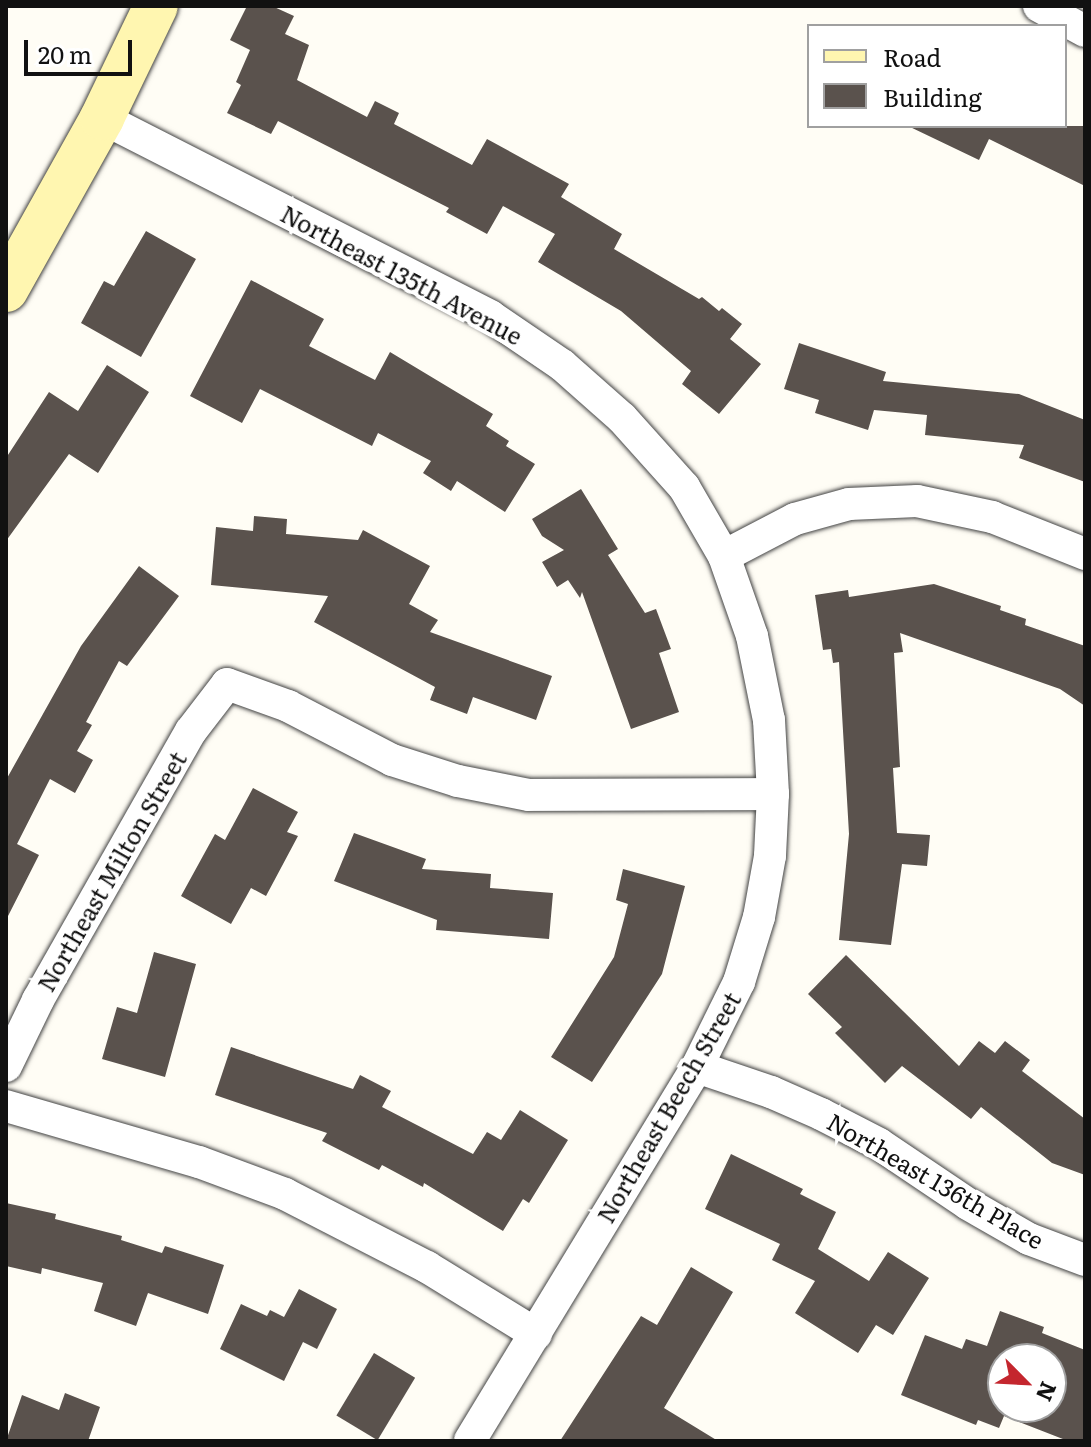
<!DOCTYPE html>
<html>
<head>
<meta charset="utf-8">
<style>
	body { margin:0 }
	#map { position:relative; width:1091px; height:1447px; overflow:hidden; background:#fffdf5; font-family:Literata,serif }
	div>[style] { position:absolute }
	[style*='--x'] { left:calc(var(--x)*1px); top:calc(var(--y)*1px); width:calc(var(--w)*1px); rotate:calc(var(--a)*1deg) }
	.building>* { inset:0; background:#5a524d; transform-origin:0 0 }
	.roads { filter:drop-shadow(0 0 2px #444) drop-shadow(0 0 2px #444) }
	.street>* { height:32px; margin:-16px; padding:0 16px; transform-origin:16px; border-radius:16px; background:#fff }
	.secondary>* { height:44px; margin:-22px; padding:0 22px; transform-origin:22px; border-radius:22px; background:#fff6b0 }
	span { translate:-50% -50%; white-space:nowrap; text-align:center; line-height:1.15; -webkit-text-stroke:8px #fff; paint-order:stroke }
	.street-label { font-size:24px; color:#111 }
	.frame { position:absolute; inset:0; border:8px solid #111; pointer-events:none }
	.legend { position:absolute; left:807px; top:24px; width:260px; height:104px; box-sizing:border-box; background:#fff; border:2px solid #a0a0a0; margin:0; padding:10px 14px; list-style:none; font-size:24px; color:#111 }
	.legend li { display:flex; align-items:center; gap:16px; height:40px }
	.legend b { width:40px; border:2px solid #a0a0a0 }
	.north { position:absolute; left:987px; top:1343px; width:80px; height:80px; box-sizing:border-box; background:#fff; border:2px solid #a0a0a0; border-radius:50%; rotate:114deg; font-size:22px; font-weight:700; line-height:32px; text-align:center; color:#111 }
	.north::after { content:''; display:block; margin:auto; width:28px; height:36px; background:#c4262e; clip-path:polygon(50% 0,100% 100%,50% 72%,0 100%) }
	.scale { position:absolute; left:24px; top:40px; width:108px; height:36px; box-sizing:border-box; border:4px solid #111; border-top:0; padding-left:10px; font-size:24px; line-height:28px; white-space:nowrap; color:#111; -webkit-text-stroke:6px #fff; paint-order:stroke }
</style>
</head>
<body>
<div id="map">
	<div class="building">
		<i style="clip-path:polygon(247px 6px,272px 6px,294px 16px,285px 34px,309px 45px,297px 80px,367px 117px,375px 101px,399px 113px,394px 124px,472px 165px,487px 139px,569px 184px,561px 197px,622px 234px,614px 249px,699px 299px,702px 297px,719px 311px,722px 308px,742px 324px,730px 339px,761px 364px,719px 414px,682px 384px,691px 371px,621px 311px,538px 262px,555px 234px,503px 206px,487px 234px,446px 212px,449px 208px,278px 121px,271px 134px,227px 113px,241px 85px,236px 82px,250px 50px,230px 40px)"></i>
		<i style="clip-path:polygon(908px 126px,1085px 126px,1085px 186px,989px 139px,979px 160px)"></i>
		<i style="clip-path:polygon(146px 231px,196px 259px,141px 357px,81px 323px,104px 281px,114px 286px)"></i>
		<i style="clip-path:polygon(251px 280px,324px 319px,309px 346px,375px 380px,390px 352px,493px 414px,486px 426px,509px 441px,506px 446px,535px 464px,505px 512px,457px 481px,451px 491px,423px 473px,431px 461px,378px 433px,372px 446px,260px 389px,242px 423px,190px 396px)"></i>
		<i style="clip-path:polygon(799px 343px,886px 372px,883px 381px,1019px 394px,1085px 420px,1085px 482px,1019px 458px,1024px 445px,925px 435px,927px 415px,874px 410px,868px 430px,815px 413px,819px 400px,784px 389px)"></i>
		<i style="clip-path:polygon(107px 365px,149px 392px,98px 473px,69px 454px,6px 541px,6px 458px,49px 392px,78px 411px)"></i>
		<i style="clip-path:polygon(581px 489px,618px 549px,608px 555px,645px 613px,656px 609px,671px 649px,659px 653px,679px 712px,631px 729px,582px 592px,580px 598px,568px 580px,557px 587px,542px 562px,564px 550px,542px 536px,532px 519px)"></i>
		<i style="clip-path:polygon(254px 516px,287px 519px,286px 534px,358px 540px,363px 530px,430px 566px,409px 604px,438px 620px,430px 632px,552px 676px,536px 720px,473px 697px,467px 714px,430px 700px,435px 687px,314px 622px,328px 596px,211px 585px,216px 527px,253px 531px)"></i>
		<i style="clip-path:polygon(139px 566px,179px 596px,127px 666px,119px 661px,86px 722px,92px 725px,77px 751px,93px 760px,75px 793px,50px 779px,17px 844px,39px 855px,6px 920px,6px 780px,81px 646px)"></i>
		<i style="clip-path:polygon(934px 584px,1001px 606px,1000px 610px,1026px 619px,1025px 625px,1085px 646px,1085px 706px,1060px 689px,900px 633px,903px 652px,894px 653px,900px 767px,893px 768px,897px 833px,930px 835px,927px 866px,902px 864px,891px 945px,839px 940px,849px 834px,839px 662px,833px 663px,831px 649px,823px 650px,815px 595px,848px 590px,849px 597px)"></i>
		<i style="clip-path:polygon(253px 788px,298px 812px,287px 832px,298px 836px,266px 896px,251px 888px,231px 924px,181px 896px,215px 834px,225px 840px)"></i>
		<i style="clip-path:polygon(354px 833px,426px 859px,422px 869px,491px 874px,490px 888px,553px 893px,549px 939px,436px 930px,437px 920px,334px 881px)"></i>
		<i style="clip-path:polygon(623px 869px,685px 886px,662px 974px,592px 1082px,551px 1057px,614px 957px,628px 904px,616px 900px)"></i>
		<i style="clip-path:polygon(154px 952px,196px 964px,165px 1077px,102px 1059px,117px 1007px,137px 1013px)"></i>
		<i style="clip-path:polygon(846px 955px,959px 1066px,979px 1041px,995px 1053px,1005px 1041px,1030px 1060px,1022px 1071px,1085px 1119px,1085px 1175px,1052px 1163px,981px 1107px,971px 1119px,902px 1066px,885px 1083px,835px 1033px,842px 1027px,808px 994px)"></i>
		<i style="clip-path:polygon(231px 1047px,353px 1089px,360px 1075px,391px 1091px,382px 1107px,473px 1154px,487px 1132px,501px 1140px,520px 1110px,568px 1140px,529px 1203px,523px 1199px,503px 1231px,424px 1183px,423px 1187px,382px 1165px,379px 1170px,322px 1141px,327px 1133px,215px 1095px)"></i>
		<i style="clip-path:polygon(731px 1154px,803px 1189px,800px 1194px,836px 1212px,818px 1249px,869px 1281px,888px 1252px,929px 1278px,893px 1335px,876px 1325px,858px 1353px,795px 1313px,815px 1281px,772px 1260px,780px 1244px,705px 1209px)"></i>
		<i style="clip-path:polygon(6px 1203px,56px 1214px,55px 1219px,122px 1236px,121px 1240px,162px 1253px,165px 1246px,224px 1265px,208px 1314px,148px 1293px,136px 1326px,94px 1311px,103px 1283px,42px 1268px,41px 1274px,6px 1266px)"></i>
		<i style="clip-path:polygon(691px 1267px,733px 1292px,664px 1408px,718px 1441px,560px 1441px,641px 1316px,657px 1325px)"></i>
		<i style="clip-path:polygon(299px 1289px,337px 1309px,317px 1349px,303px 1342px,284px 1381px,220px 1349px,241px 1304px,267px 1316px,270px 1310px,284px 1317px)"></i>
		<i style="clip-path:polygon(evenodd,1000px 1311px,1044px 1327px,1042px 1333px,1085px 1350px,1085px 1441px,1068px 1441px,1004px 1416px,999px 1428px,978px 1420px,976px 1425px,901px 1395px,925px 1335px,962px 1349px,966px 1339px,987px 1346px,1000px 1311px,1003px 1359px,1051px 1359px,1051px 1407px,1003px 1407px,1003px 1359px)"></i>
		<i style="left:374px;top:1353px;width:48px;height:73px;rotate:31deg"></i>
		<i style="clip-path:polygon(65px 1393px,100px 1407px,88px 1441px,6px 1441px,22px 1395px,59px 1410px)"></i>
	</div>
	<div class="roads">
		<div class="street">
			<i style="--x:1039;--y:6;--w:52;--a:28.5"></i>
			<i style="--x:102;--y:118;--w:436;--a:27"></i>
			<i style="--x:490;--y:316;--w:87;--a:34.2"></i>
			<i style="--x:562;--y:365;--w:80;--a:41.5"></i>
			<i style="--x:622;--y:418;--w:93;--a:48.1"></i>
			<i style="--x:684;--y:487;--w:80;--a:59.9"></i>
			<i style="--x:724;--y:556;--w:85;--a:70.7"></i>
			<i style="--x:752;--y:636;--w:86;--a:78.6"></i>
			<i style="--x:769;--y:720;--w:74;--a:86.9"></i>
			<i style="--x:773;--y:794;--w:62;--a:92.8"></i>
			<i style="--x:770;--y:856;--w:62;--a:100.2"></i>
			<i style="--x:759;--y:917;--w:68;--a:107.1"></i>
			<i style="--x:739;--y:982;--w:95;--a:116.3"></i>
			<i style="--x:697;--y:1067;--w:437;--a:121.3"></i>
			<i style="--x:724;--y:556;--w:80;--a:-27.5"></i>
			<i style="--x:795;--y:519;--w:56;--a:-15.5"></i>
			<i style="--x:849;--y:504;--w:68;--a:-2.5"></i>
			<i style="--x:917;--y:501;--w:77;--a:12"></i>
			<i style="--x:992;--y:517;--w:100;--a:21.7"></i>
			<i style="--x:6;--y:1066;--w:73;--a:-64.1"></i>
			<i style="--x:38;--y:1000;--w:309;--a:-60.4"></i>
			<i style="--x:191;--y:731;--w:59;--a:-52.5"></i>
			<i style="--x:227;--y:684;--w:65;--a:19.8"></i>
			<i style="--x:288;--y:706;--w:117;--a:27.4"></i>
			<i style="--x:392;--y:760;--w:69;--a:17.7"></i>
			<i style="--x:458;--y:781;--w:72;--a:11.2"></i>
			<i style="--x:529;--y:795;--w:244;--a:-0.2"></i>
			<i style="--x:697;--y:1067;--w:78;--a:18.7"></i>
			<i style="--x:771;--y:1092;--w:55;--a:23.7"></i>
			<i style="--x:821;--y:1114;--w:65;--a:27.3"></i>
			<i style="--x:879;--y:1144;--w:107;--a:34"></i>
			<i style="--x:968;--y:1204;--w:70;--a:29.8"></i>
			<i style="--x:1029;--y:1239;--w:60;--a:20.6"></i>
			<i style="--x:6;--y:1106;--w:201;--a:16.2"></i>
			<i style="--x:199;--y:1162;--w:92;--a:20.4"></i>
			<i style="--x:285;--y:1194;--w:160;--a:27.2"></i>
			<i style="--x:427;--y:1267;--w:128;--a:31.6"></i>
		</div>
		<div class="secondary">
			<i style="--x:6;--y:290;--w:197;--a:-60.8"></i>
			<i style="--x:102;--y:118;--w:124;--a:-64.3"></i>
		</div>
	</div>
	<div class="street-label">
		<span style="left:402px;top:274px;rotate:28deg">Northeast 135th Avenue</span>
		<span style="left:111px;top:871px;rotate:-60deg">Northeast Milton Street</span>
		<span style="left:668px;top:1107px;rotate:-60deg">Northeast Beech Street</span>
		<span style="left:936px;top:1180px;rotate:30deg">Northeast 136th Place</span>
	</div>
	<div class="frame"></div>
	<ul class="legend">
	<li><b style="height:10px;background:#fff6b0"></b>Road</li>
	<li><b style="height:22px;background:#5a524d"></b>Building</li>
	</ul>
	<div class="north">N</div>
	<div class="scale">20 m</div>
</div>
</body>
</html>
